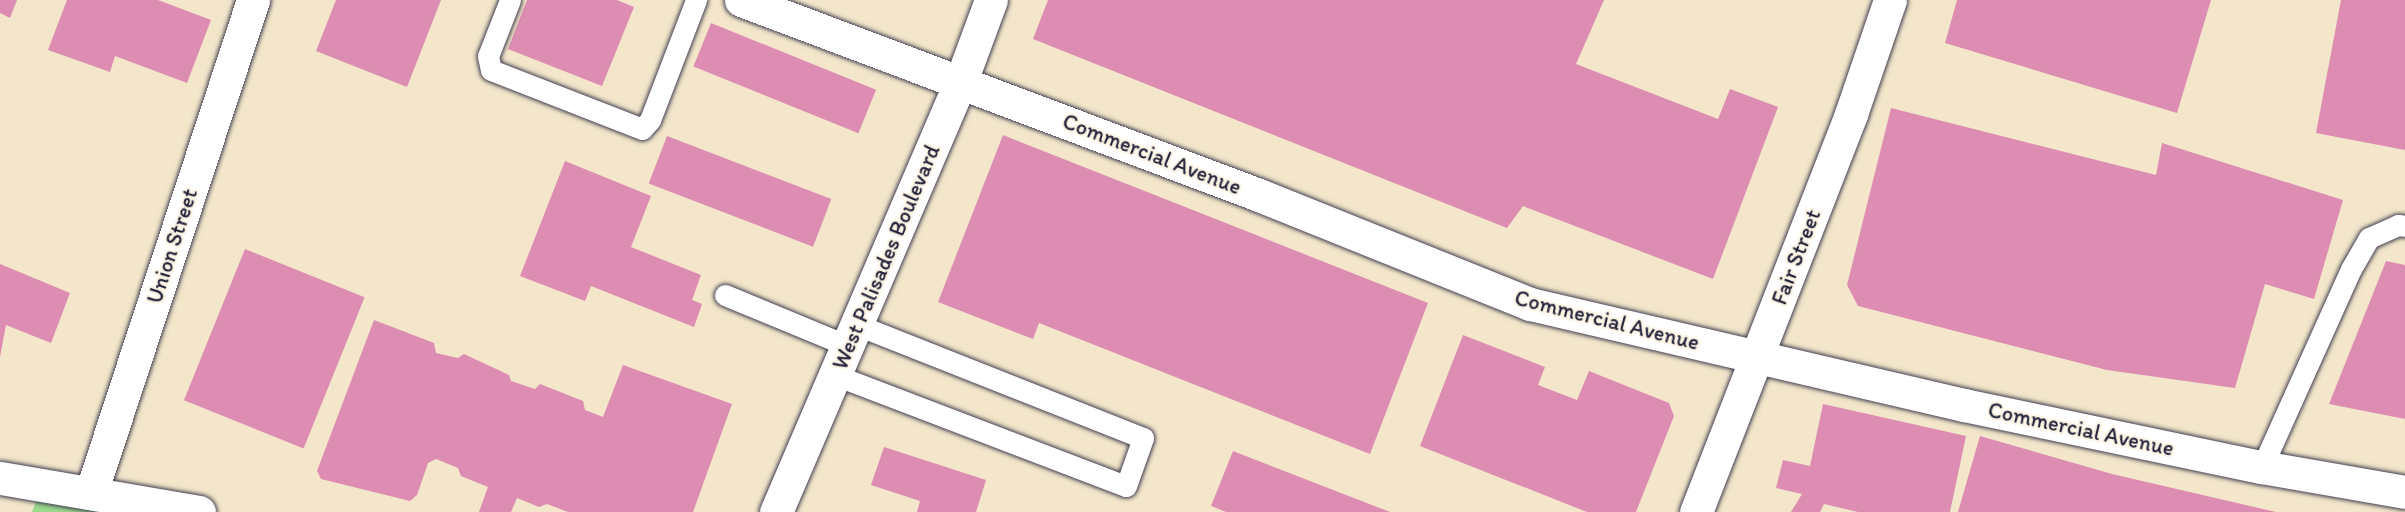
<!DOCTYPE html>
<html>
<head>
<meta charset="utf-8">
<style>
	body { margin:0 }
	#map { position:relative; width:2405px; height:512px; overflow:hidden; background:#f3e6ca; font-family:Itim,sans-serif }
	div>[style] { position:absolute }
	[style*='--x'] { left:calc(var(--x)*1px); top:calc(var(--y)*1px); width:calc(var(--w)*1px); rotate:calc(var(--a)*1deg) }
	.green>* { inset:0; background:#9cd98d }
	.building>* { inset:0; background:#dd8cb2; transform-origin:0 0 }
	.roads { filter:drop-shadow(0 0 2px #413f50) drop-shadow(0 0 2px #413f50) }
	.service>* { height:21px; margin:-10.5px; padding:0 10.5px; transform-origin:10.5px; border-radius:10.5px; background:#fff }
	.minor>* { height:33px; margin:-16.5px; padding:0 16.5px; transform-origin:16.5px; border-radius:16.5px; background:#fff }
	.primary>* { height:33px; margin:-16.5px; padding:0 16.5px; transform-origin:16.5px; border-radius:16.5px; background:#fff }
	span { translate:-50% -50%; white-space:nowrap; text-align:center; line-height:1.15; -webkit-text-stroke:4.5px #fcf5e5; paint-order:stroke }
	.street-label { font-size:22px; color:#22223b }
</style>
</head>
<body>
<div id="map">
	<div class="green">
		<i style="clip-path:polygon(42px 485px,198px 512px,32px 512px)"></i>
	</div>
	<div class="building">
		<i style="clip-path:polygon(0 0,17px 0,10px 18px,0 13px)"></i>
		<i style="clip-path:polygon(67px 0,158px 0,211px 20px,187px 83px,115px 56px,110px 72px,48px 50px)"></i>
		<i style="clip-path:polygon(336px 0,441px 0,407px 87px,316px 51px)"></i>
		<i style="clip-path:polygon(527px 0,617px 0,634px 7px,602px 86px,508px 49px)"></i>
		<i style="clip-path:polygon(1048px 0,1604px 0,1576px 64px,1718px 119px,1730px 89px,1778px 107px,1713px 279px,1523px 206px,1507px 228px,1033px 39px)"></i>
		<i style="clip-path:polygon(1957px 0,2211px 0,2177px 113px,1945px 43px)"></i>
		<i style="clip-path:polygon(2341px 0,2405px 0,2405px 150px,2316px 133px)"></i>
		<i style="left:711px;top:23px;width:178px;height:47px;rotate:22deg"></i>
		<i style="clip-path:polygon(1891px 108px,2156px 175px,2162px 143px,2343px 200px,2314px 299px,2265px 284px,2235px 388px,2107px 370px,1858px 306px,1847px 285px)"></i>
		<i style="clip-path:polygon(1003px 135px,1428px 303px,1370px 454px,1039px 323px,1033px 339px,938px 302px)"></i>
		<i style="left:667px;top:136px;width:176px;height:51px;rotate:21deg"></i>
		<i style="clip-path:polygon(565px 161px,651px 196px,631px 247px,701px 275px,692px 300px,702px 304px,694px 327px,591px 286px,585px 301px,520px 276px)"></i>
		<i style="left:245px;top:249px;width:129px;height:163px;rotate:22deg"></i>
		<i style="clip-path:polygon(2386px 261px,2405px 265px,2405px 419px,2329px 404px)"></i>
		<i style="clip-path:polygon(0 264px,70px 293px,51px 343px,6px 325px,0 357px)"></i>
		<i style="clip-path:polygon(374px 320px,434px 343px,436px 353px,458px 358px,464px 354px,509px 375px,511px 381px,535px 389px,540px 384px,583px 401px,585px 410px,603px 417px,623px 365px,732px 404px,693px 512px,568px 512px,547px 504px,539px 507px,517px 498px,511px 512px,479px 512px,488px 487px,461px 476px,458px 468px,436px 459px,428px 463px,417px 495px,410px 501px,321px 479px,317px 471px)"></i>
		<i style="clip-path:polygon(1463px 335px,1545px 367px,1538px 385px,1577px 400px,1589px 371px,1669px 403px,1674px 416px,1636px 512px,1587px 512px,1420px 446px)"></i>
		<i style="clip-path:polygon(1823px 404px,1966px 436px,1950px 512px,1858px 512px,1824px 504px,1820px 512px,1791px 512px,1802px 494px,1776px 488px,1783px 460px,1810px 466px)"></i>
		<i style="clip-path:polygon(1980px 436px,2112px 474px,2276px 512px,1958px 512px)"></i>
		<i style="clip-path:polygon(884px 447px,986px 480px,976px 512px,917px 512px,920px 501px,871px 485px)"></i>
		<i style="clip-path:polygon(1233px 451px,1390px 512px,1226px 512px,1211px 506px)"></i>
	</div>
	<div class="roads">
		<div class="service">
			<i style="--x:510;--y:0;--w:60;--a:111.4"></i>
			<i style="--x:488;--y:56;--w:14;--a:78"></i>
			<i style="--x:491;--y:70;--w:162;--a:21.3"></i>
			<i style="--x:642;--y:129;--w:12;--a:-48"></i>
			<i style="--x:650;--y:120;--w:129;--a:-69"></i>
			<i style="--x:725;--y:295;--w:133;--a:22.5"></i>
			<i style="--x:835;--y:375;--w:311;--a:20.9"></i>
			<i style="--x:1126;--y:486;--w:51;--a:-70.5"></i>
			<i style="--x:1143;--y:438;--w:308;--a:-158.4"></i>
			<i style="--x:2262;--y:467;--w:217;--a:-65.8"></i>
			<i style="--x:2351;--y:269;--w:36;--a:-60"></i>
			<i style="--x:2369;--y:238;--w:32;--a:-24"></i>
			<i style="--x:2398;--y:225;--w:7;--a:8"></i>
		</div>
		<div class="minor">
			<i style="--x:741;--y:0;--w:553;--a:20.63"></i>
			<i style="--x:1259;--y:195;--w:292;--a:21.9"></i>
			<i style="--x:1530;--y:304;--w:446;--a:13.1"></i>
			<i style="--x:1964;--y:405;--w:304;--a:11.8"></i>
			<i style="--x:2262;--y:467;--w:145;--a:9.9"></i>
			<i style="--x:91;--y:493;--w:519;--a:-71.81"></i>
			<i style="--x:776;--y:512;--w:469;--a:-66.8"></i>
			<i style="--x:961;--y:81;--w:86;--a:-69.7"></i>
			<i style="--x:1696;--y:512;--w:427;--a:-68.7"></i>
			<i style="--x:1851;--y:114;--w:120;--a:-71.1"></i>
		</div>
		<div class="primary">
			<i style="--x:0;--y:478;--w:202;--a:9.7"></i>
		</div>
	</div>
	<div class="street-label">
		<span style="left:1152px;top:154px;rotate:21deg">Commercial Avenue</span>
		<span style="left:172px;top:246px;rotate:-72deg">Union Street</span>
		<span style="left:886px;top:257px;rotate:-67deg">West Palisades Boulevard</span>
		<span style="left:1796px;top:257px;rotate:-69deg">Fair Street</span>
		<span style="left:1607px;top:320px;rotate:14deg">Commercial Avenue</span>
		<span style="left:2081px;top:429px;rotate:12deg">Commercial Avenue</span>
	</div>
</div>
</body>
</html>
